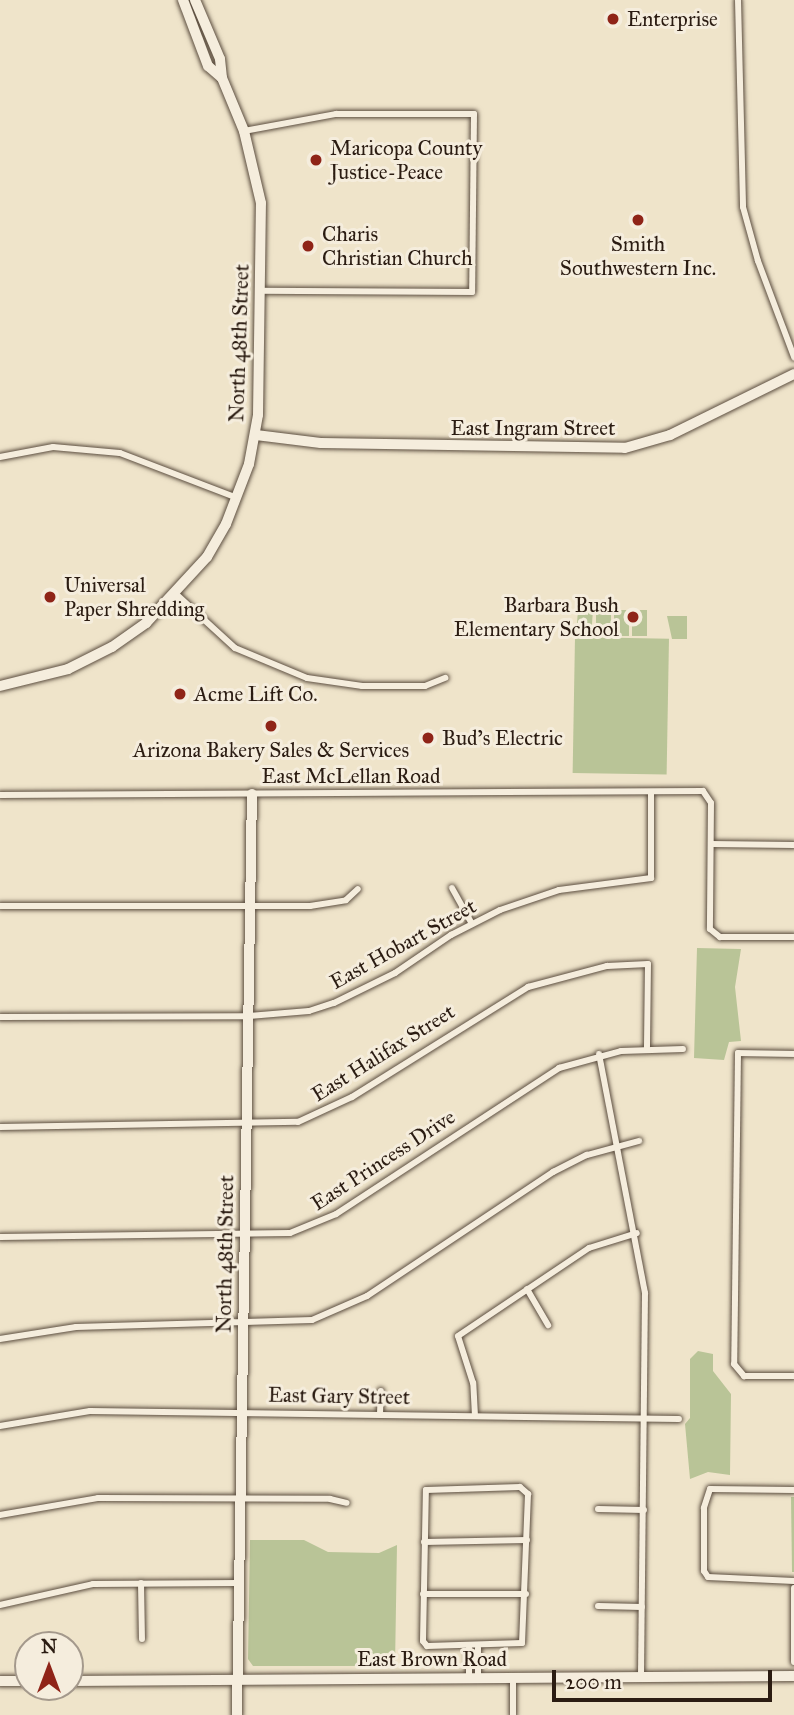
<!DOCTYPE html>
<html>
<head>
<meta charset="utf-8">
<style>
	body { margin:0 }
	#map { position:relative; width:794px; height:1715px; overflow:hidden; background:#efe4ca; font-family:"IM FELL Great Primer",serif }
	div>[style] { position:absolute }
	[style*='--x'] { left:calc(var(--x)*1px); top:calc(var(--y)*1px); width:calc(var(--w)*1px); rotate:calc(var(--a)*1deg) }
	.green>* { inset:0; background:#b9c497; transform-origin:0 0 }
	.roads { filter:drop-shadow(0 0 2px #5c4e40) drop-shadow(0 0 2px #5c4e40) }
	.street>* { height:6px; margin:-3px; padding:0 3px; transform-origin:3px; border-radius:3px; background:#f5eddd }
	.secondary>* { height:10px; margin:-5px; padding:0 5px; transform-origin:5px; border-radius:5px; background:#f5eddd }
	.dots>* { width:19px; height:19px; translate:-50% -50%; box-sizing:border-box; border:4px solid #f5eddd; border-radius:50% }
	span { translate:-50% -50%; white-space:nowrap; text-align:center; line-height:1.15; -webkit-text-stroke:6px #f5eddd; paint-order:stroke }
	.poi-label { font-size:21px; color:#2b1c12 }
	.left { translate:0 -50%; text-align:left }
	.right { translate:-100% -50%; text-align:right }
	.street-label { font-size:21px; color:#2b1c12 }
	.north { position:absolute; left:14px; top:1631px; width:70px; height:70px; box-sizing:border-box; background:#f5eddd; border:2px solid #a4998c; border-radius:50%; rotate:0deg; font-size:19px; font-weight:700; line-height:28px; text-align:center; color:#2b1c12 }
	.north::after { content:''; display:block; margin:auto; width:24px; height:32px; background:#8f2418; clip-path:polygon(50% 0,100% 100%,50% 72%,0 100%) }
	.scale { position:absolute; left:552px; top:1670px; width:220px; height:32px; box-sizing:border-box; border:4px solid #2b1c12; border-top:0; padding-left:9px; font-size:21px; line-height:24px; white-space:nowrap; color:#2b1c12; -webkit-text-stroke:5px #f5eddd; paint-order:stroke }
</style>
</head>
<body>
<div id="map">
	<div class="green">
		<i style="left:578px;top:609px;width:15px;height:27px;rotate:4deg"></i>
		<i style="left:596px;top:610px;width:15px;height:26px"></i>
		<i style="left:614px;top:610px;width:15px;height:26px"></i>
		<i style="left:632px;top:610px;width:15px;height:26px"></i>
		<i style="clip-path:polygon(667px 616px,687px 616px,687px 639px,672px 639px)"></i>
		<i style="left:575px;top:637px;width:94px;height:136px;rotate:1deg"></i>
		<i style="clip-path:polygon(697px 948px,741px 949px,735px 987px,741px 1041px,729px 1042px,724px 1060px,694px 1058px)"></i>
		<i style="clip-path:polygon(698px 1351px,713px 1354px,713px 1371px,731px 1394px,730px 1475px,708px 1472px,690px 1479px,685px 1424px,690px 1418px,690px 1359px)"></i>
		<i style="clip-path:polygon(791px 1497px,794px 1497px,794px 1572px,792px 1572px)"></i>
		<i style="clip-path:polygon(250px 1540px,304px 1540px,328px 1552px,379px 1553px,397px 1545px,395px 1666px,253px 1666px,248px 1659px)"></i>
	</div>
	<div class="roads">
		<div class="street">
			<i style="--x:738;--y:0;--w:207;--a:88.6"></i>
			<i style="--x:743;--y:207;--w:56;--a:74.5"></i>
			<i style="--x:758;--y:261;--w:103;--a:69.4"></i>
			<i style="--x:244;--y:131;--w:94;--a:-10.5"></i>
			<i style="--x:336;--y:114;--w:138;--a:0"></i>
			<i style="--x:474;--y:114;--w:178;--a:90.6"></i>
			<i style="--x:472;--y:292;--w:212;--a:-179.7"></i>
			<i style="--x:0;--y:457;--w:54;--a:-10.7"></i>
			<i style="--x:53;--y:447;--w:67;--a:5.1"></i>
			<i style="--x:120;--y:453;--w:125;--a:21"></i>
			<i style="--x:176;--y:594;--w:80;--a:42.5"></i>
			<i style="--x:235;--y:648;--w:78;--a:22.6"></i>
			<i style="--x:307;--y:678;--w:56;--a:8.3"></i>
			<i style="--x:362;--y:686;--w:63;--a:0"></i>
			<i style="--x:425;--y:686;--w:22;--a:-22"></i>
			<i style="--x:0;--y:795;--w:703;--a:-0.33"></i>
			<i style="--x:703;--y:791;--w:14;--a:56"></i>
			<i style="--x:711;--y:803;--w:126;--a:90.5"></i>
			<i style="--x:710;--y:929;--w:13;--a:39"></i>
			<i style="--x:720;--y:937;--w:74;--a:0"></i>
			<i style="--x:711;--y:844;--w:83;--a:0.7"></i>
			<i style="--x:452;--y:888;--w:41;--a:60.9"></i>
			<i style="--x:0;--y:906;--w:310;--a:0"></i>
			<i style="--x:310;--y:906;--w:36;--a:-9"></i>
			<i style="--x:346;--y:900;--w:16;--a:-43"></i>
			<i style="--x:0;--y:1017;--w:249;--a:-0.2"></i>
			<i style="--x:249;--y:1016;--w:60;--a:-4.8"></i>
			<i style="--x:309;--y:1011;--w:26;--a:-18"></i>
			<i style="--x:334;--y:1003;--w:68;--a:-26.2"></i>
			<i style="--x:395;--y:973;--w:68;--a:-34.2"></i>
			<i style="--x:451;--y:935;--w:55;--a:-27"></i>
			<i style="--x:500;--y:910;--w:62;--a:-18.7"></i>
			<i style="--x:559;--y:890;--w:93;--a:-7.4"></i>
			<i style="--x:651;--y:878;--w:86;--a:-90"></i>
			<i style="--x:599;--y:1054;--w:243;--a:79.1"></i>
			<i style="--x:645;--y:1293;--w:384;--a:90.6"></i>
			<i style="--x:794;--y:1054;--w:56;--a:-179"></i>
			<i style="--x:738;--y:1053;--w:311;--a:90.7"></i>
			<i style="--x:734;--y:1364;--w:16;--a:50"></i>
			<i style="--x:744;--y:1376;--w:50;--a:0"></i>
			<i style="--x:0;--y:1127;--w:298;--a:-1"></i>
			<i style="--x:298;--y:1122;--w:60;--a:-24.8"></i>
			<i style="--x:352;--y:1097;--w:208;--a:-32"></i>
			<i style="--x:528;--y:987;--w:82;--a:-14.9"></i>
			<i style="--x:607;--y:966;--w:41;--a:-2.8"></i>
			<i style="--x:648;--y:964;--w:85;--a:90.7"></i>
			<i style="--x:0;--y:1237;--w:290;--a:-0.8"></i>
			<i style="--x:290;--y:1233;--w:50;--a:-22.4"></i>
			<i style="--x:336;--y:1214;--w:267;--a:-33.2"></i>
			<i style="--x:559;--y:1068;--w:64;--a:-15.3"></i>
			<i style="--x:621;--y:1051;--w:62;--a:-1.8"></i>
			<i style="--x:527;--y:1289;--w:42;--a:59.7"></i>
			<i style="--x:0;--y:1339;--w:77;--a:-9"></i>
			<i style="--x:76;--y:1327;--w:236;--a:-1.7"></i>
			<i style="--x:312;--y:1320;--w:60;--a:-23.6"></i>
			<i style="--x:367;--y:1296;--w:224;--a:-33.7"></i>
			<i style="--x:553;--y:1172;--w:38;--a:-27"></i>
			<i style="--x:587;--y:1155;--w:54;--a:-15.1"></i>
			<i style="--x:380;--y:1414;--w:23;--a:-88"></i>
			<i style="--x:475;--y:1416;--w:33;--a:-93"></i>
			<i style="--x:473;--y:1383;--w:49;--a:-107.7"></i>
			<i style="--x:458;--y:1336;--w:158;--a:-33.9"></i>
			<i style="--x:589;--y:1248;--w:50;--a:-17.4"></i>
			<i style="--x:0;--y:1426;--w:91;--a:-9.5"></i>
			<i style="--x:90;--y:1411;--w:589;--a:0.78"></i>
			<i style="--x:520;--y:1487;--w:11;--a:41"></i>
			<i style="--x:528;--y:1494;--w:149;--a:92.3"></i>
			<i style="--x:522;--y:1643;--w:95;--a:178.2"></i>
			<i style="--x:427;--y:1646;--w:6;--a:-129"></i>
			<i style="--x:423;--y:1641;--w:151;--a:-88.9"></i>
			<i style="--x:426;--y:1490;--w:94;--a:-1.8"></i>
			<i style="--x:794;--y:1490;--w:84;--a:-179.3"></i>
			<i style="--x:710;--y:1489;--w:20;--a:108"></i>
			<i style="--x:704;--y:1508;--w:63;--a:90"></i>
			<i style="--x:704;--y:1571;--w:7;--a:56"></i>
			<i style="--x:708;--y:1577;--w:86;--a:2.7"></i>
			<i style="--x:598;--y:1509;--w:46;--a:1.2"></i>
			<i style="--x:0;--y:1515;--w:99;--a:-9.8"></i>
			<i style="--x:98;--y:1498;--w:232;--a:0.2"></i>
			<i style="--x:330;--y:1499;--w:17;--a:13"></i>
			<i style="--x:424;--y:1542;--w:103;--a:-1.1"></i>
			<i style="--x:141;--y:1583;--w:56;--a:89"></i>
			<i style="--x:794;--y:1588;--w:74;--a:90"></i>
			<i style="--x:423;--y:1594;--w:103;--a:0"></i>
			<i style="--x:0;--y:1605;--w:95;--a:-12.7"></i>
			<i style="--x:93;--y:1584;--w:145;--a:-0.4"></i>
			<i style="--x:598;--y:1606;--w:44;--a:1.3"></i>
			<i style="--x:469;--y:1648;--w:30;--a:90"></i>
			<i style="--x:478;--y:1648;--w:30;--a:90"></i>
			<i style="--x:513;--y:1715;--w:37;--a:-90"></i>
		</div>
		<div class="secondary">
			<i style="--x:195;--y:0;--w:64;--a:67"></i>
			<i style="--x:220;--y:59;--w:19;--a:84"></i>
			<i style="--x:256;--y:435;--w:65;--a:7"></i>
			<i style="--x:321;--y:443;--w:304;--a:0.9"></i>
			<i style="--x:625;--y:448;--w:47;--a:-16.1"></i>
			<i style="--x:670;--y:435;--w:138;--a:-26.2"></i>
			<i style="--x:0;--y:686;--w:70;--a:-14"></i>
			<i style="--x:68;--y:669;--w:49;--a:-26.6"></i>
			<i style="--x:112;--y:647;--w:42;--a:-35.2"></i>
			<i style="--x:146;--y:623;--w:90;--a:-47.3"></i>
			<i style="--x:207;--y:557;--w:38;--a:-60"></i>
			<i style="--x:226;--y:524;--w:64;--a:-69"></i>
			<i style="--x:249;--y:464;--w:50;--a:-79.6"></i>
			<i style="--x:258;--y:415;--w:212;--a:-89.2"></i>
			<i style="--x:261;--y:203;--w:74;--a:-103.3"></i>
			<i style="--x:244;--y:131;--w:57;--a:-112.5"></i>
			<i style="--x:222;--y:78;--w:18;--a:-139"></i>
			<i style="--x:208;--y:66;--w:71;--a:-110.7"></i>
			<i style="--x:0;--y:1681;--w:28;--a:0"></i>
			<i style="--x:70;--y:1681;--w:724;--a:-0.4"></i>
			<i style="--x:237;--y:1715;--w:921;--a:-89.07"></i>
		</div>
	</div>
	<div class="dots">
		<i style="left:613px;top:19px;background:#8f2418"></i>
		<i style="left:316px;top:160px;background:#8f2418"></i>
		<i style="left:638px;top:220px;background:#8f2418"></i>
		<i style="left:308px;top:246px;background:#8f2418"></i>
		<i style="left:50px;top:597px;background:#8f2418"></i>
		<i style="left:633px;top:617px;background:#8f2418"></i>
		<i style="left:180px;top:694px;background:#8f2418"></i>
		<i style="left:271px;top:726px;background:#8f2418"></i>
		<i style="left:428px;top:738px;background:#8f2418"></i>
	</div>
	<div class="poi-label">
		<span class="left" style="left:627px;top:19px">Enterprise</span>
		<span class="left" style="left:330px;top:160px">Maricopa County<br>Justice-Peace</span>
		<span class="left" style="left:322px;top:246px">Charis<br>Christian Church</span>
		<span style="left:638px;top:256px">Smith<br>Southwestern Inc.</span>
		<span class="left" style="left:64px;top:597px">Universal<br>Paper Shredding</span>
		<span class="right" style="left:619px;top:617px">Barbara Bush<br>Elementary School</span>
		<span class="left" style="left:194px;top:694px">Acme Lift Co.</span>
		<span class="left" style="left:442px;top:738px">Bud's Electric</span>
		<span style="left:271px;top:750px">Arizona Bakery Sales &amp; Services</span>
	</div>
	<div class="street-label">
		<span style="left:239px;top:343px;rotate:-88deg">North 48th Street</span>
		<span style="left:533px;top:428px">East Ingram Street</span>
		<span style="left:351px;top:776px">East McLellan Road</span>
		<span style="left:403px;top:944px;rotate:-29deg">East Hobart Street</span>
		<span style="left:383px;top:1053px;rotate:-32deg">East Halifax Street</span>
		<span style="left:383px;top:1160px;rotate:-33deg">East Princess Drive</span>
		<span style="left:225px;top:1254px;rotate:-89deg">North 48th Street</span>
		<span style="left:339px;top:1396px;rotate:1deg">East Gary Street</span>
		<span style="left:432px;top:1659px">East Brown Road</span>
	</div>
	<div class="north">N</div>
	<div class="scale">200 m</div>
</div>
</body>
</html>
